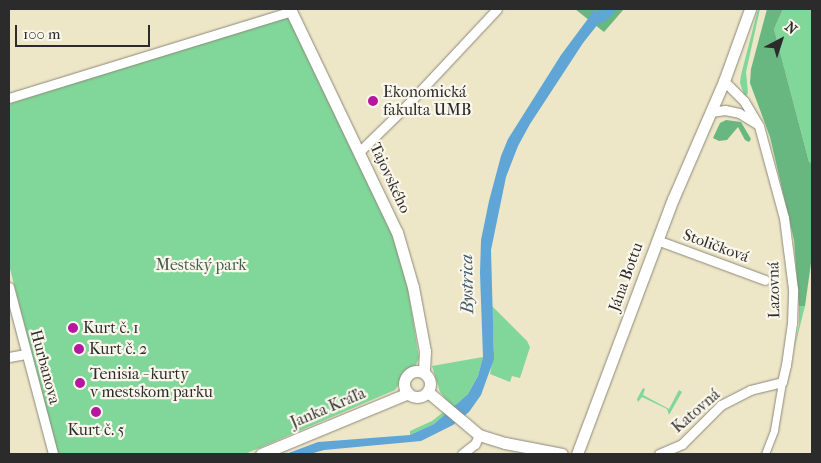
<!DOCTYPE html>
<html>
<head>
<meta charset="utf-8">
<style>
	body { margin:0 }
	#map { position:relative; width:821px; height:463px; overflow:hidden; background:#ede6c7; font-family:"IM FELL French Canon",serif }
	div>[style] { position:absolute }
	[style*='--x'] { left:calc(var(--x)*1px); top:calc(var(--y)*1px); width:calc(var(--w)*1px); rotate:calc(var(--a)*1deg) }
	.green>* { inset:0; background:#81d699 }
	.forest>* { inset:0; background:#68b781 }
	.water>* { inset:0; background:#5fa5d5 }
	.stream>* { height:2.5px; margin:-1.25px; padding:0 1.25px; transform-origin:1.25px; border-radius:1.25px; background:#5fa5d5 }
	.roads { filter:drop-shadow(0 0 1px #8c8879) drop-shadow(0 0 1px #8c8879) }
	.pedestrian>* { height:7px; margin:-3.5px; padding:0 3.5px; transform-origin:3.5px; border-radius:3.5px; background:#fff }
	.minor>* { height:9px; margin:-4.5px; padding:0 4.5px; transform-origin:4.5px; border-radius:4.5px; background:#fff }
	.tertiary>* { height:11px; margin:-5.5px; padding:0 5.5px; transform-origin:5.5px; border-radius:5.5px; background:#fff }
	.tertiary>.ring { margin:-5.5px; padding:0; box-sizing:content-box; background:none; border:11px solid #fff; border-radius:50% }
	.dots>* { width:14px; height:14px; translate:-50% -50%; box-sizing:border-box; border:2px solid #fbf7ec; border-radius:50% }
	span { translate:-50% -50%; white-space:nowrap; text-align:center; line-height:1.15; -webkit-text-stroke:4.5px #fbf7ec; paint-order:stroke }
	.poi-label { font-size:16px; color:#2b2b2b }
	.left { translate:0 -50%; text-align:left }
	.street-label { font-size:16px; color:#2b2b2b }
	.park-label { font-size:16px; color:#455e4c }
	.water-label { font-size:18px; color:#405c6f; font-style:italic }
	.frame { position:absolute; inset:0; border:10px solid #2b2b2b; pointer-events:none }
	.north { position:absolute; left:756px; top:15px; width:50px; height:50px; -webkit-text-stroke:4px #fbf7ec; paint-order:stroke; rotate:40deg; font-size:14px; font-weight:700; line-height:20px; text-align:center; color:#2b2b2b }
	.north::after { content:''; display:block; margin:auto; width:18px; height:22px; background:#2b2b2b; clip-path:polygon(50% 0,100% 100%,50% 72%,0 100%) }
	.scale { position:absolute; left:15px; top:25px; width:135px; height:22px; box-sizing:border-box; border:2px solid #2b2b2b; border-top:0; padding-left:6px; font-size:15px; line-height:18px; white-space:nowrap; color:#2b2b2b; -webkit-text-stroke:4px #fbf7ec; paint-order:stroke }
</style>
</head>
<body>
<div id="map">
	<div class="green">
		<i style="clip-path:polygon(758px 9px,760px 9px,746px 72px,748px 93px,745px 97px,740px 83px,741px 75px)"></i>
		<i style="clip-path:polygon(783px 9px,812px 9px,812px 163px,809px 162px,774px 29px)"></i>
		<i style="clip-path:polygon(285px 16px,292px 21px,389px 225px,407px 282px,419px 358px,416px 365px,405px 375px,395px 390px,245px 454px,58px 454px,9px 265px,9px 104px)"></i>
		<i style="clip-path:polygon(492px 306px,527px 341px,530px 347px,520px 378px,512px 376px,510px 382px,490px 374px,494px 350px)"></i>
		<i style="clip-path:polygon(799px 306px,805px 306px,794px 350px,799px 325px)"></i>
		<i style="clip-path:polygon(483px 357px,478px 376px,468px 394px,434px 424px,410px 435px,410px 431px,432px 421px,451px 406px,440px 392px,432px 366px)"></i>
		<i style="clip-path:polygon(643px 388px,645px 389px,643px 395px,669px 409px,679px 390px,682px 392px,669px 415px,667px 409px,642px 397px,638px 402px,637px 399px)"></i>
	</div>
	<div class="forest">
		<i style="clip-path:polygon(575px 9px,624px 9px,604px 32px)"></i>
		<i style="clip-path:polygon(767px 9px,783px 9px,774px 29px,809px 162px,812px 163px,812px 256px,805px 306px,799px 306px,794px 240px,770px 137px,750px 83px,751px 69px)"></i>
		<i style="clip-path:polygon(726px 120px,741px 122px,751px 139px,749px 142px,745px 140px,738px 127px,727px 140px,719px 141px,713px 138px,720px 123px)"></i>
	</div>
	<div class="water">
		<i style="clip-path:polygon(601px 9px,617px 9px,607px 20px,598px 24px,583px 43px,530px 124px,518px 146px,506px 177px,491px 250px,494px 359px,481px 395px,469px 412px,453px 425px,421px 441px,324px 450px,310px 454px,286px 454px,318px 442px,410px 435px,434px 424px,468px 394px,478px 376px,483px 357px,480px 273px,481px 240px,489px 201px,501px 156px,508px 139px,561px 55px,590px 16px)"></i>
	</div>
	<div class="stream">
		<i style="--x:592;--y:9;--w:8;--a:83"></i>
	</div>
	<div class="roads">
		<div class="pedestrian">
			<i style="--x:765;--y:454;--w:26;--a:-69"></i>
			<i style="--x:774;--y:430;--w:49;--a:-80.5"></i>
		</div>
		<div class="minor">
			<i style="--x:9;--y:98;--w:295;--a:-17.1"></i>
			<i style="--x:711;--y:112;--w:14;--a:-8"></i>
			<i style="--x:725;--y:110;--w:14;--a:12"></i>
			<i style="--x:739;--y:113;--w:21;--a:31"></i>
			<i style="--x:360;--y:151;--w:67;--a:-44.4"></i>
			<i style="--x:408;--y:104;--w:130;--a:-46.9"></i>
			<i style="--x:657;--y:240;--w:115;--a:20.3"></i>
			<i style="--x:9;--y:287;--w:173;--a:75.2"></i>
			<i style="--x:9;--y:357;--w:17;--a:-10"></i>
			<i style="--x:462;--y:454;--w:16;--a:-38"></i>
			<i style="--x:475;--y:444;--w:10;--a:-66"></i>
			<i style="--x:659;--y:454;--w:25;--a:-23"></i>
			<i style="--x:682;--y:444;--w:55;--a:-45"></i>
			<i style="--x:721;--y:405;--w:33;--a:-27"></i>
			<i style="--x:750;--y:390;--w:33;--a:-14"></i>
			<i style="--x:782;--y:382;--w:17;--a:-77"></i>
			<i style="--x:786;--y:365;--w:42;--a:-81.9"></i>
			<i style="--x:792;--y:323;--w:34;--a:-88"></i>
			<i style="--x:793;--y:289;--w:72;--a:-97.2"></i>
			<i style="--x:784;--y:218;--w:95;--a:-105.2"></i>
			<i style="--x:759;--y:126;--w:29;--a:-121"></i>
			<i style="--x:744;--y:101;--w:28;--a:-135"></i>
		</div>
		<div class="tertiary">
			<i style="--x:290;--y:9;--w:247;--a:64.4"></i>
			<i style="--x:397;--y:232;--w:57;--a:73.8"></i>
			<i style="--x:413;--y:287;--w:65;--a:79.4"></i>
			<i style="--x:425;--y:351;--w:21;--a:93"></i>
			<i class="ring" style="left:404px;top:371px;width:15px;height:15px"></i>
			<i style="--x:428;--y:392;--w:67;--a:40.1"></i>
			<i style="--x:479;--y:435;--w:27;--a:17"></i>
			<i style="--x:505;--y:443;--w:58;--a:10.9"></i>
			<i style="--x:261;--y:454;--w:159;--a:-22.5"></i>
			<i style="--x:577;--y:454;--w:272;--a:-69.4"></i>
			<i style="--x:673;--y:199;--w:129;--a:-66.6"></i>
			<i style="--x:724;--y:81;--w:77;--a:-70.1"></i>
		</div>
	</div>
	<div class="dots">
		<i style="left:373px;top:101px;background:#b5179e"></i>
		<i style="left:73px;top:328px;background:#b5179e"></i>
		<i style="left:79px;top:349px;background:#b5179e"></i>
		<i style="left:80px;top:383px;background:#b5179e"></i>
		<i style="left:96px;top:412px;background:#b5179e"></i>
	</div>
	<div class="poi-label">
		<span class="left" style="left:383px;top:101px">Ekonomická<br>fakulta UMB</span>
		<span class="left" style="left:83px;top:328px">Kurt č. 1</span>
		<span class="left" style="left:89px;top:349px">Kurt č. 2</span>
		<span class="left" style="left:90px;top:383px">Tenisia - kurty<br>v mestskom parku</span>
		<span style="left:96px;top:430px">Kurt č. 5</span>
	</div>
	<div class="street-label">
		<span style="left:390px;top:178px;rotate:65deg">Tajovského</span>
		<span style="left:716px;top:246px;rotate:20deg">Stoličková</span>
		<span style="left:626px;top:277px;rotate:-70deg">Jána Bottu</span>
		<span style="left:774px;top:290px;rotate:-91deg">Lazovná</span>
		<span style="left:45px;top:367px;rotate:75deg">Hurbanova</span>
		<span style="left:328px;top:408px;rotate:-23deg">Janka Kráľa</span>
		<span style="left:696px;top:411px;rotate:-41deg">Katovná</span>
	</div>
	<div class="park-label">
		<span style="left:201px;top:265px">Mestský park</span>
	</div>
	<div class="water-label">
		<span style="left:468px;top:284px;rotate:-91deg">Bystrica</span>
	</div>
	<div class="frame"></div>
	<div class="north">N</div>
	<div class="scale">100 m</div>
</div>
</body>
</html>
